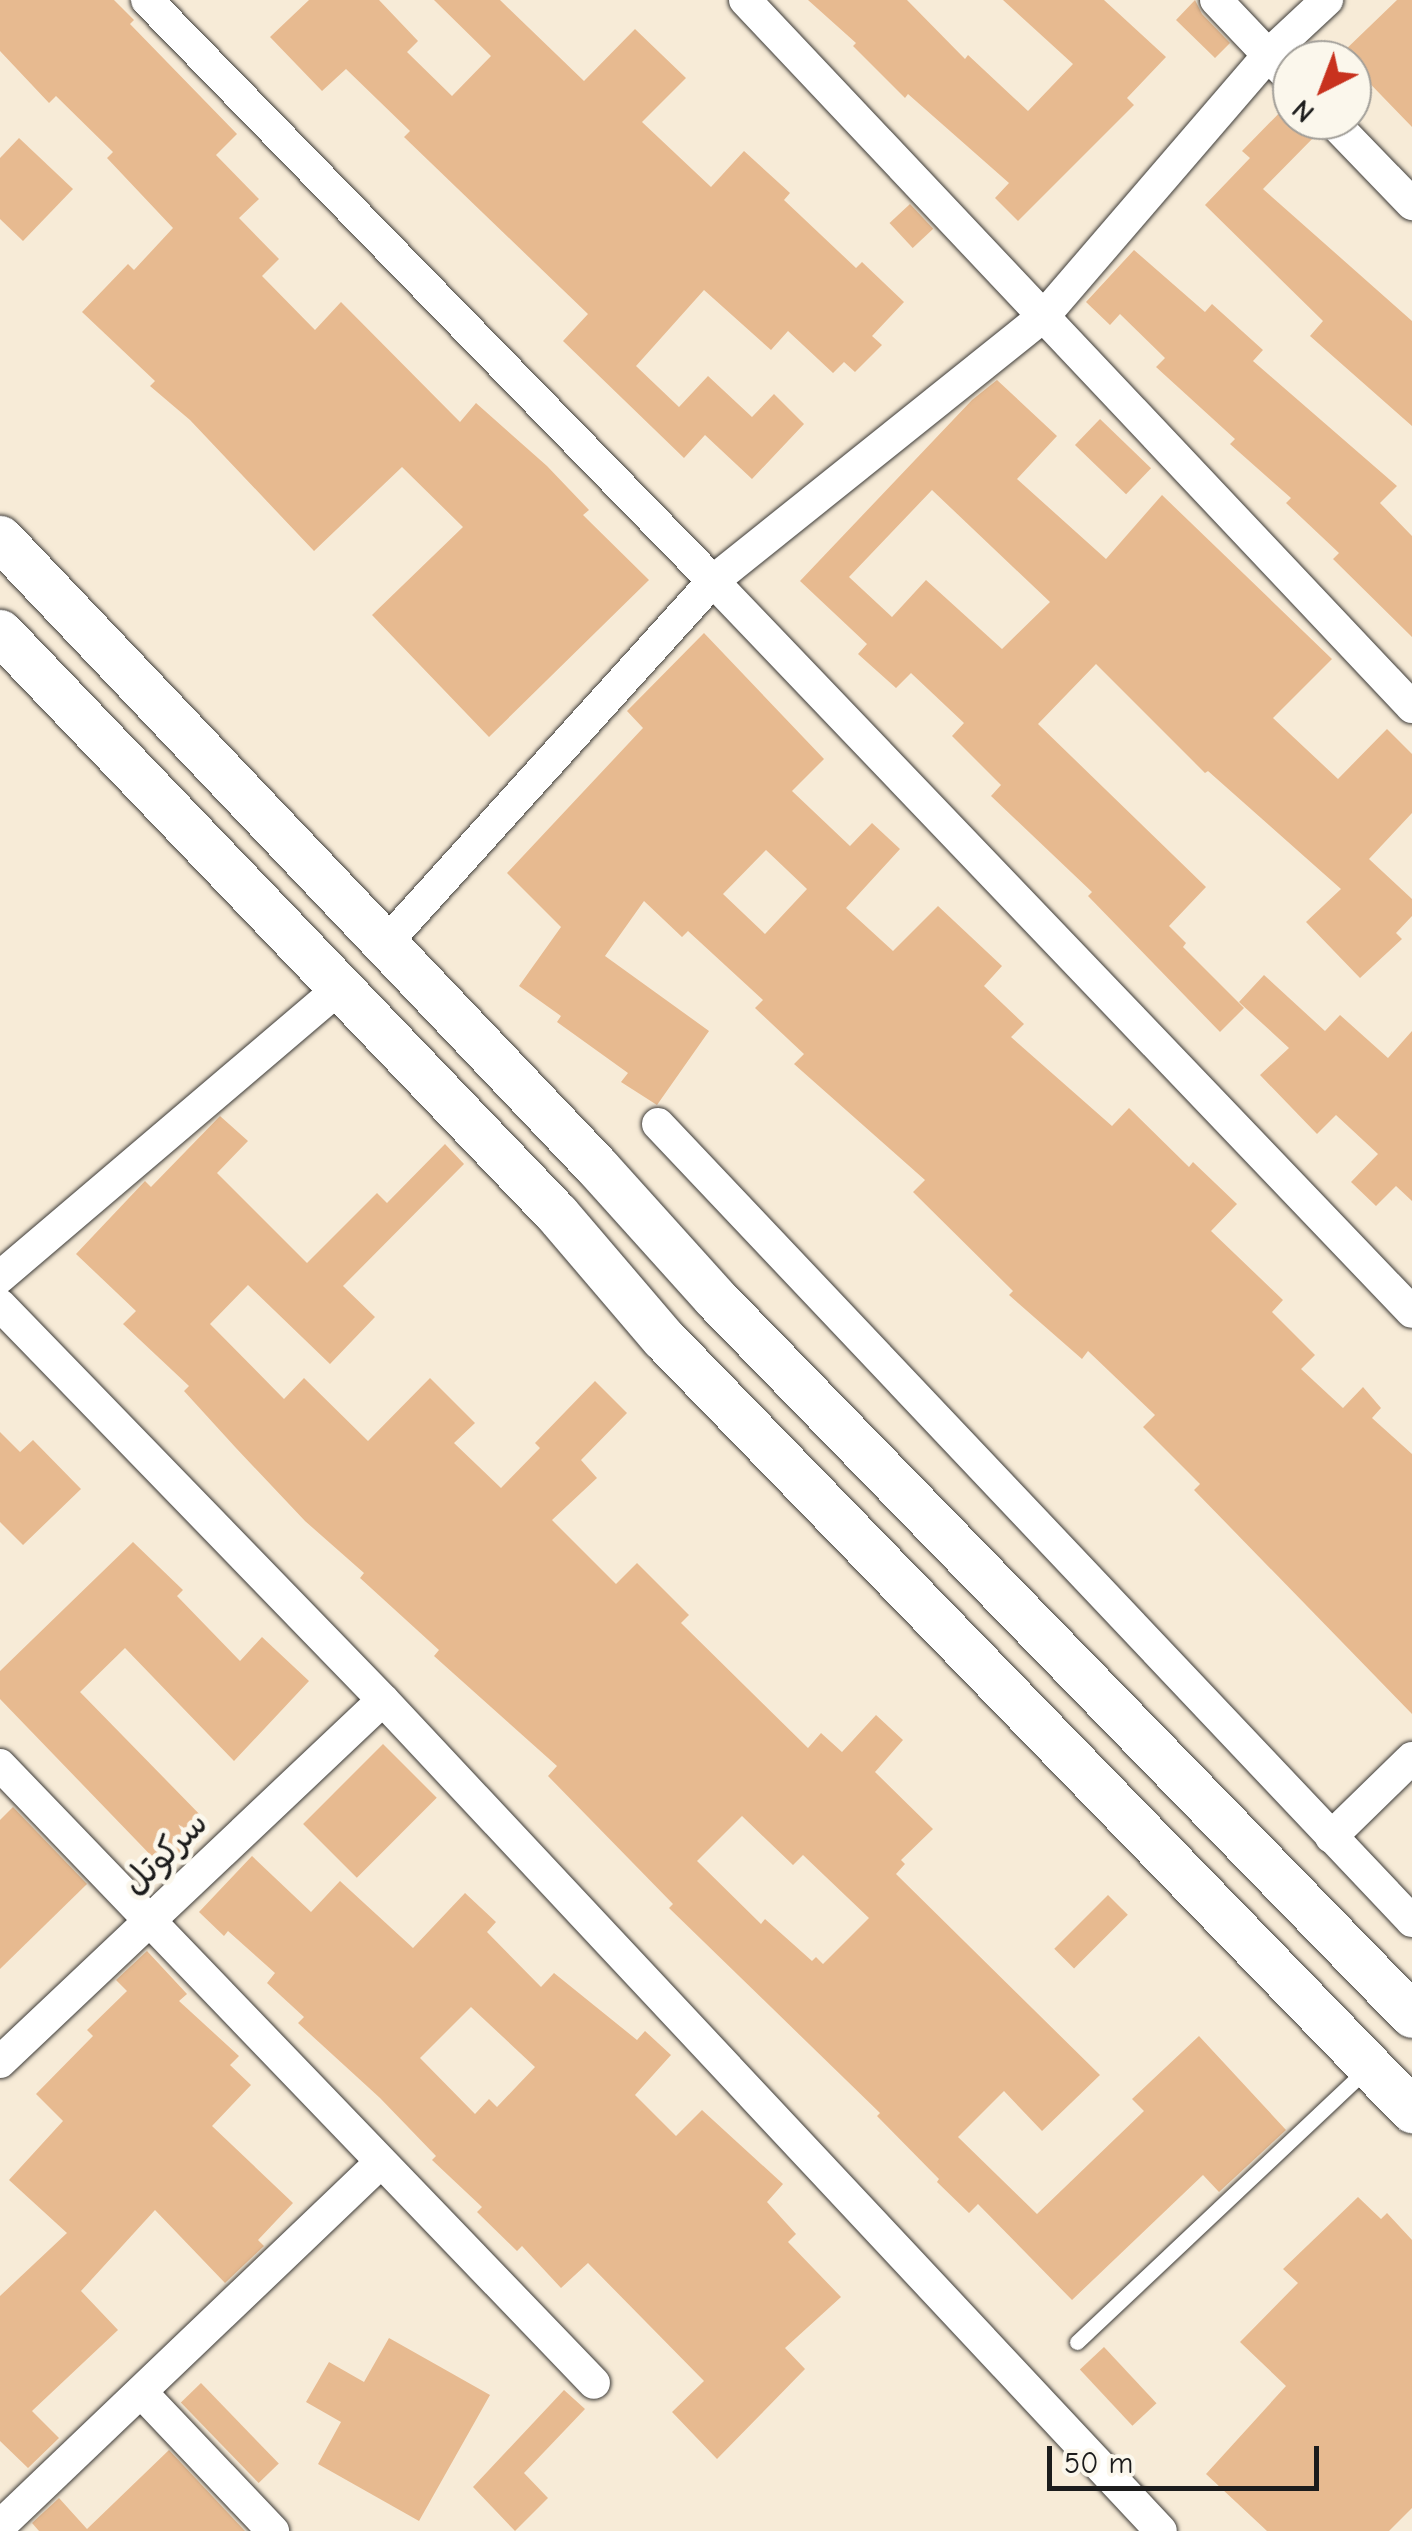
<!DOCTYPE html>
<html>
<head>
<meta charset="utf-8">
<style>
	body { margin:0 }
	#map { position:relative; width:1412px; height:2531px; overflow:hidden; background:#f7ebd7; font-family:"Comic Neue","Playpen Sans Arabic",sans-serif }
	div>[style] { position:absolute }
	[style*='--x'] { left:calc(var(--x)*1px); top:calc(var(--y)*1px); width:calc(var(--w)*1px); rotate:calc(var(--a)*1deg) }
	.building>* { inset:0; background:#e7ba90; transform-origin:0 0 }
	.roads { filter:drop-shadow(0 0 2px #3d3b38) drop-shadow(0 0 2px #3d3b38) }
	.lane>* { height:15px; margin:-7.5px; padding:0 7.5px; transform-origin:7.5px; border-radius:7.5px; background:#fff }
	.street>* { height:32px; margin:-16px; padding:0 16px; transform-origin:16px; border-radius:16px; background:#fff }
	.secondary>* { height:45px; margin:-22.5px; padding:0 22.5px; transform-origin:22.5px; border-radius:22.5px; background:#fff }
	span { translate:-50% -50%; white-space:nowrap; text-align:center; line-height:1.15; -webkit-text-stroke:10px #fbf7ec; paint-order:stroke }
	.street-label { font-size:35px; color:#1c1c1c }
	.north { position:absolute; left:1272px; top:40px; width:100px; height:100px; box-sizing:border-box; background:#fbf7ec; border:2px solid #a29f99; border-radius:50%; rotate:222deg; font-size:28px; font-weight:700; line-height:40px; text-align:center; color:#1c1c1c }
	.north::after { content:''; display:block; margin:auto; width:35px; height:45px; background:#c8321e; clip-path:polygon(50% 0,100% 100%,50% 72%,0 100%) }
	.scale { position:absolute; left:1047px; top:2446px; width:272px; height:45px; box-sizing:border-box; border:5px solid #1c1c1c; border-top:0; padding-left:12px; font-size:30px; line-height:35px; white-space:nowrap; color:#1c1c1c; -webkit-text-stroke:8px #fbf7ec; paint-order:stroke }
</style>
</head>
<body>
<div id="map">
	<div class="building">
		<i style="clip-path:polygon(0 0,114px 0,134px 20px,130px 24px,237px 134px,216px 155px,259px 199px,239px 218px,279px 259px,262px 276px,315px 330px,341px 302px,460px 422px,476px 403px,547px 466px,589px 510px,583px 515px,649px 580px,489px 737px,372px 615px,463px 527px,402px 467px,314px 551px,190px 420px,150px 386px,155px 381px,82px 312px,128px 264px,134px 270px,173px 228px,107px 158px,113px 152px,56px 96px,49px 103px,0 51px)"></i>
		<i style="clip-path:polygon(309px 0,379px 0,418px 41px,407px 52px,452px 96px,491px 56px,434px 0,500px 0,584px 81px,635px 29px,686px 78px,642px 122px,711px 187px,744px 151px,790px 193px,784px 200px,856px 268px,862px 262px,904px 302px,872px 336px,882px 345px,855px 372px,844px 362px,833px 373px,788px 331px,771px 350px,704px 290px,636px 366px,679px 407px,708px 376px,752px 417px,774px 394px,804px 424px,752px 479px,705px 435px,684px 458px,563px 341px,588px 314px,404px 137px,410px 131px,346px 69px,322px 91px,270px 37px)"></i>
		<i style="clip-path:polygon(808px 0,907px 0,965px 59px,968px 55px,1028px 111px,1073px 64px,1003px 0,1104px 0,1166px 57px,1127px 98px,1134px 105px,1018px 221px,995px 198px,1009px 183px,908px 94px,905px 98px,853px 46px,856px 43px)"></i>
		<i style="clip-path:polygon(1195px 0,1202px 14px,1230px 43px,1215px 58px,1176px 20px)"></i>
		<i style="clip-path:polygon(1397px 0,1412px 0,1412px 127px,1352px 65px,1352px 60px,1341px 54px)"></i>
		<i style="clip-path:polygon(1289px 103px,1292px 120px,1308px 120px,1317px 134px,1263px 189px,1412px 321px,1412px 426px,1310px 336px,1323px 321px,1205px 205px,1250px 158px,1242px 151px)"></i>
		<i style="clip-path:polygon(19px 138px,73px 189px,23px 241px,0 219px,0 158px)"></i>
		<i style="left:910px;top:204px;width:34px;height:28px;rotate:47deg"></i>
		<i style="clip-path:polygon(1134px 250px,1205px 312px,1212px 304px,1263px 350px,1253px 361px,1397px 486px,1380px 503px,1412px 536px,1412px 637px,1333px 559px,1339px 553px,1286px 503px,1291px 498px,1230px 444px,1235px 439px,1156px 367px,1165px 358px,1120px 314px,1110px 325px,1086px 302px)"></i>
		<i style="clip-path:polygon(evenodd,997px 380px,1057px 436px,1017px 479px,1106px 559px,1162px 495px,1332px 659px,1273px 718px,1338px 779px,1387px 729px,1412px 754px,1412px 813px,1369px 859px,1412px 899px,1412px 916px,1396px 933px,1402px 939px,1360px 978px,1306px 922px,1341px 889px,1208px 771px,1205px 773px,1096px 664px,1038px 724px,1206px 887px,1169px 926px,1186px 943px,1183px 947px,1244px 1008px,1220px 1032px,1088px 896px,1092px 892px,991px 796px,1001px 785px,952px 736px,964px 723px,911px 673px,896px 688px,858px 654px,867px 644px,800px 581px,972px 400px,997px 380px,932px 490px,1050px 602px,1002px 649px,926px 580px,892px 617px,849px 577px,932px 490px)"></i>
		<i style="left:1100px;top:419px;width:71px;height:36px;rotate:44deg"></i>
		<i style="clip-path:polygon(evenodd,704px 633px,824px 759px,792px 791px,850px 846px,872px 823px,900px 849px,846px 908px,893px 951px,938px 906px,1002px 966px,984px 986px,1024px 1024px,1011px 1037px,1112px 1126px,1129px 1108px,1189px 1167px,1193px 1162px,1237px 1204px,1211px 1231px,1283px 1300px,1272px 1312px,1315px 1355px,1301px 1369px,1343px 1408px,1363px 1387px,1381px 1408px,1372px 1418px,1412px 1454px,1412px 1714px,1194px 1490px,1200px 1484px,1143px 1427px,1155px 1415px,1088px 1351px,1082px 1359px,1009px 1295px,1013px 1291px,913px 1192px,925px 1180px,794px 1064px,804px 1054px,755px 1008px,763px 1000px,688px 931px,682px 937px,644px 901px,605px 956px,709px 1031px,657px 1105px,621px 1082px,628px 1073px,557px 1022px,561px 1016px,519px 986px,561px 927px,507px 873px,643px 728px,627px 711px,704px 633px,766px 850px,807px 889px,765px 934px,723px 894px,766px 850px)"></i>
		<i style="clip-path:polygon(1264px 975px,1325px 1031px,1340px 1015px,1388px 1058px,1412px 1031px,1412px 1201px,1396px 1186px,1376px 1206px,1351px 1182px,1378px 1154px,1336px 1115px,1317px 1134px,1260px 1075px,1289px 1048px,1239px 1002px)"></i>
		<i style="clip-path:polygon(evenodd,220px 1116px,248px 1141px,217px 1173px,307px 1263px,377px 1193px,387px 1203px,445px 1144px,464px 1164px,343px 1286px,375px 1317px,330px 1364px,248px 1285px,210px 1324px,284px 1399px,304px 1378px,368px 1441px,430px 1378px,475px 1423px,454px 1443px,501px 1488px,540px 1448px,535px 1443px,595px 1381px,627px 1413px,581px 1460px,597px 1478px,552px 1520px,616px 1584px,637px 1563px,689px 1615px,681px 1623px,808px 1748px,821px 1733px,842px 1752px,876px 1715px,903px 1740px,875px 1772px,933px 1829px,901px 1860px,905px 1864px,896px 1874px,1100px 2075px,1042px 2131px,1004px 2091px,958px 2137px,1037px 2214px,1144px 2111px,1132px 2099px,1199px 2036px,1286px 2130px,1219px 2192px,1203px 2175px,1072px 2300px,978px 2204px,969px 2213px,937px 2182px,939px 2179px,877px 2116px,880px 2113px,669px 1908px,673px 1904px,548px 1776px,557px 1766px,434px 1656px,439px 1650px,360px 1578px,364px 1573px,305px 1521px,236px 1448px,184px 1391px,189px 1386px,123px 1324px,136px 1311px,76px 1254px,145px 1181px,151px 1187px,220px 1116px,742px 1816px,793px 1865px,803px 1855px,869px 1918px,823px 1964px,816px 1957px,812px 1961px,765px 1919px,761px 1924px,697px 1861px,742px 1816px)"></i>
		<i style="clip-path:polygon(0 1432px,20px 1452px,33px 1440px,81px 1489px,23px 1545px,0 1522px)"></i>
		<i style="clip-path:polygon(133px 1542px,183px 1590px,177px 1596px,240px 1661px,262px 1637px,309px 1681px,234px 1761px,125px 1648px,80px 1692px,209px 1824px,164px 1869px,0 1699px,0 1671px)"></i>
		<i style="left:383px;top:1744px;width:76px;height:113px;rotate:45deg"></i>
		<i style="clip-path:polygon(13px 1807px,87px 1884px,0 1969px,0 1820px)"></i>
		<i style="clip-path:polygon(evenodd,252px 1856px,311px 1912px,340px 1881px,413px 1948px,465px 1893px,496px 1922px,487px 1932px,541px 1987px,554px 1973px,637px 2040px,645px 2031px,671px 2055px,635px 2095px,676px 2136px,702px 2110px,783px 2184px,767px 2202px,796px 2234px,788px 2242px,841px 2297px,785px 2348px,805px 2369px,717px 2459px,672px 2412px,704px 2381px,588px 2263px,561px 2288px,522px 2246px,517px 2251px,477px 2212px,482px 2207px,432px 2160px,436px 2156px,380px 2098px,298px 2023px,304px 2017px,267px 1983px,275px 1973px,228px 1931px,224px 1936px,199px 1912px,252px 1856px,471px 2007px,535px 2067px,497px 2107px,489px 2099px,475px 2114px,420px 2058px,471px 2007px)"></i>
		<i style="left:1108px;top:1895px;width:28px;height:76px;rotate:45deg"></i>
		<i style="clip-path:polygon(147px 1951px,187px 1994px,179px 2001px,239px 2056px,230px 2065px,251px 2085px,212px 2126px,293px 2203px,258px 2240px,264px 2246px,225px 2283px,155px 2210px,81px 2291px,118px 2330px,32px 2411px,59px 2438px,28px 2468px,0 2441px,0 2296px,67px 2233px,9px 2180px,63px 2121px,36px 2094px,93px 2036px,87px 2030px,127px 1991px,116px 1980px)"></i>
		<i style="clip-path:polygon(1358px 2197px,1381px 2219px,1387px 2213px,1412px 2240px,1412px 2508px,1389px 2531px,1267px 2531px,1206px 2474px,1286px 2386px,1240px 2342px,1298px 2283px,1283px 2269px)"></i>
		<i style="clip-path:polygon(389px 2338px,490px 2395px,419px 2521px,318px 2464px,341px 2422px,306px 2402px,329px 2362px,364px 2382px)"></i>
		<i style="left:1104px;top:2347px;width:77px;height:33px;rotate:47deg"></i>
		<i style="left:201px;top:2383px;width:112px;height:28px;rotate:46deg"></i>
		<i style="clip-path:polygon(564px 2390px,585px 2409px,524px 2473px,548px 2498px,515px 2531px,473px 2487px)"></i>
		<i style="clip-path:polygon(169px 2450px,245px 2531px,39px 2531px,32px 2523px,59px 2498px,87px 2529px)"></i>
	</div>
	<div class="roads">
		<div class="lane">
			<i style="--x:1077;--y:2342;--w:398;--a:-43.3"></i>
		</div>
		<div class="street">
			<i style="--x:147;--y:0;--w:811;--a:45.75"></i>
			<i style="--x:713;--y:581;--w:1011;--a:46.28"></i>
			<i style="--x:745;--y:0;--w:972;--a:46.67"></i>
			<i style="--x:1216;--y:0;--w:110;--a:46.5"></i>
			<i style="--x:1331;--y:120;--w:117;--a:46"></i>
			<i style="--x:385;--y:944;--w:489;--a:-47.9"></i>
			<i style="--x:713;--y:581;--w:423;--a:-38.7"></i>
			<i style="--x:1043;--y:317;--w:345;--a:-49.3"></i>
			<i style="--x:1268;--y:55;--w:81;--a:-43"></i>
			<i style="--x:658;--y:1124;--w:1097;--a:46.59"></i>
			<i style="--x:0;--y:1277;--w:445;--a:-40.4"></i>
			<i style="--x:0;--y:1305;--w:550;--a:45.88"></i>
			<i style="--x:383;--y:1700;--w:1138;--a:46.89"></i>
			<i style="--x:0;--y:1765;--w:857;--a:46.13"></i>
			<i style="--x:1331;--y:1837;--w:113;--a:-44.3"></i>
			<i style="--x:0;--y:2062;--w:527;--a:-43.39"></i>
			<i style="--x:141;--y:2392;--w:192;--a:46.5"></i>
			<i style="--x:0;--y:2526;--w:526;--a:-43.69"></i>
		</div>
		<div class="secondary">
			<i style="--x:0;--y:538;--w:869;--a:46.49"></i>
			<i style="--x:598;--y:1168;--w:173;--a:48"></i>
			<i style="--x:714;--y:1297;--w:1001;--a:45.81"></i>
			<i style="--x:0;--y:632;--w:806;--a:46.26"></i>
			<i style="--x:557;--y:1214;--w:163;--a:49.5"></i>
			<i style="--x:663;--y:1338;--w:1076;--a:45.87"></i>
		</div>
	</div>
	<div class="street-label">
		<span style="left:165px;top:1853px;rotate:-44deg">سرکوتل</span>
	</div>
	<div class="north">N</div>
	<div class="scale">50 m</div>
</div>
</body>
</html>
